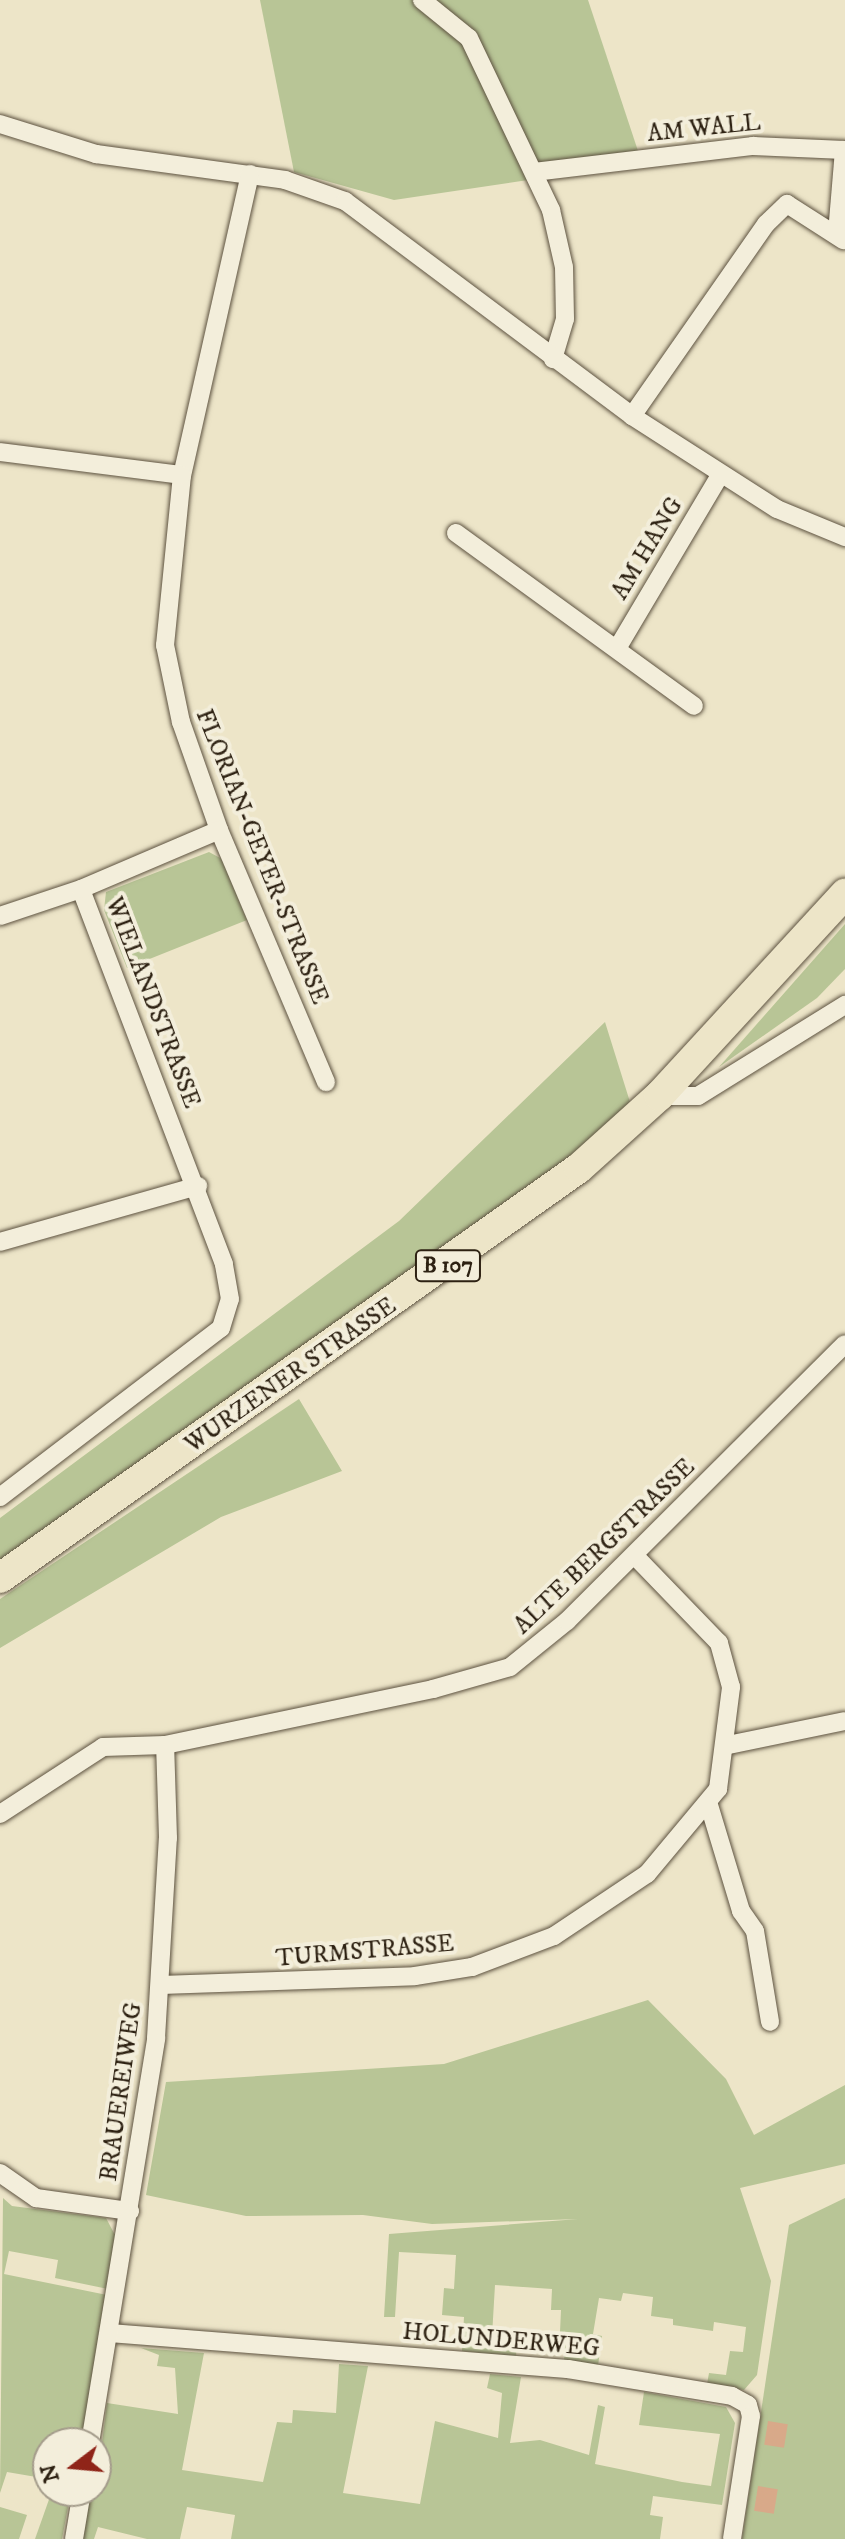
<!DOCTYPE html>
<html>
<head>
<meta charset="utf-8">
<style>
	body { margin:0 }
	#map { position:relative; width:845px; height:2539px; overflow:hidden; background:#ede5c8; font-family:"IM FELL DW Pica",serif }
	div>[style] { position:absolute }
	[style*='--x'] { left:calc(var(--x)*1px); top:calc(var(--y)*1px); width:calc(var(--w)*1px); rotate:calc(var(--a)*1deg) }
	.green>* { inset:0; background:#b8c596 }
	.building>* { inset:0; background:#d8a989; transform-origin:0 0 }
	.roads { filter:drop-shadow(0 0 2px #5d5240) drop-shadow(0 0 2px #5d5240) }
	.street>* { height:18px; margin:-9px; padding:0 9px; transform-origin:9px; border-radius:9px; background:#f3eedb }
	.primary>* { height:30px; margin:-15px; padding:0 15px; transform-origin:15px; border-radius:15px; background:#ede5c8 }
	span { translate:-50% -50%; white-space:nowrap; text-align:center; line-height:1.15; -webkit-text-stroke:8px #f3eedb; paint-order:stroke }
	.shield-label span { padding:2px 6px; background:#f3eedb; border:2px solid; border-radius:6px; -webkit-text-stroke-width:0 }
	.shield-label { font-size:22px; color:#2d2112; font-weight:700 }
	.street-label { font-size:24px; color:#2d2112 }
	.north { position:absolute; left:32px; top:2427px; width:80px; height:80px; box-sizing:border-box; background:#f3eedb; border:2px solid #a49c8b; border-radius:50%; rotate:254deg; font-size:22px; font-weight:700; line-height:32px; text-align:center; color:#2d2112 }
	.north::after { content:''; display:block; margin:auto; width:28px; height:36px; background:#8f2418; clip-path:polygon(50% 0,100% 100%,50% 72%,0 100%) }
</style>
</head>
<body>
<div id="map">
	<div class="green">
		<i style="clip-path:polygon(260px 0,588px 0,642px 163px,394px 200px,294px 172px)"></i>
		<i style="clip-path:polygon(209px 852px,222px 859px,247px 920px,127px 968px,104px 910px,106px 892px)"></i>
		<i style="clip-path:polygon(845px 924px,845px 969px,817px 998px,719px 1067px)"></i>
		<i style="clip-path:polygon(605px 1022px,630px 1102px,570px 1158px,0 1560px,0 1518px,399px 1221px)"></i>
		<i style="clip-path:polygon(299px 1399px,342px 1471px,221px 1517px,0 1648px,0 1599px)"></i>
		<i style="clip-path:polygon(648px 2000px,726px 2079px,754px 2135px,845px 2085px,845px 2164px,740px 2188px,771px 2281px,757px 2375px,744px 2390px,707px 2384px,709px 2373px,726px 2375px,730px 2351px,743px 2352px,746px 2327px,714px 2322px,713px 2331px,673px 2325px,673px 2319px,651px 2316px,653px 2297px,623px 2293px,621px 2301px,599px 2298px,593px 2334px,602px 2336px,598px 2366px,564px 2361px,566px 2333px,560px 2332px,561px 2310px,551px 2310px,552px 2289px,495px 2285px,492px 2336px,517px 2338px,516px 2357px,462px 2351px,464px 2317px,442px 2315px,444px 2288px,454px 2289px,456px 2255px,399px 2252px,395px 2317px,384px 2317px,389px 2234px,578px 2219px,432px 2224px,363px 2215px,246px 2216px,146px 2195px,166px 2082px,444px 2064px)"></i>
		<i style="clip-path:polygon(3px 2198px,12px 2206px,106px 2218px,116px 2237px,108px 2289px,55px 2278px,58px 2260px,9px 2251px,4px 2274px,107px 2295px,81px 2443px,48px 2443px,48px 2479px,7px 2472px,0 2493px)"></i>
		<i style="clip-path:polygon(845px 2198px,845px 2539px,742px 2539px,789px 2225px)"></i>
		<i style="clip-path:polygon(141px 2348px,204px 2353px,182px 2470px,263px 2482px,277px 2422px,292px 2423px,293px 2410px,336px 2413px,339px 2364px,368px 2366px,343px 2493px,420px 2504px,435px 2421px,498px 2438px,502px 2393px,487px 2388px,490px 2374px,521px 2377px,510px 2443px,540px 2440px,589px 2455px,598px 2405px,605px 2407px,595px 2464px,682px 2482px,711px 2486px,720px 2434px,639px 2425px,644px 2392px,726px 2407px,735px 2423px,722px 2505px,653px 2496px,650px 2515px,663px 2517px,660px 2539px,231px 2539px,235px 2515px,187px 2507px,180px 2539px,147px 2539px,98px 2527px,94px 2539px,80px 2539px,89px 2491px,96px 2491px,107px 2403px,178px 2414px,175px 2368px,157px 2366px,159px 2355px)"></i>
		<i style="clip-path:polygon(52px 2491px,71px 2491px,62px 2539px,35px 2539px)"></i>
		<i style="clip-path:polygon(0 2507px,27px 2515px,19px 2539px,0 2539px)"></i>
	</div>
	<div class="building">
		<i style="left:768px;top:2421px;width:20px;height:24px;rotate:9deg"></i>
		<i style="left:758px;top:2486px;width:20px;height:25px;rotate:9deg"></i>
	</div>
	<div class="roads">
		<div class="street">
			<i style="--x:422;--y:0;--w:60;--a:39"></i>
			<i style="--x:469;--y:38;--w:191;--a:64.5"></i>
			<i style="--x:551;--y:210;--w:58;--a:77.2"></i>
			<i style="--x:564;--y:267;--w:52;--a:88.9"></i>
			<i style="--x:565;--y:319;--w:42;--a:106.7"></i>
			<i style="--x:0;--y:124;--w:101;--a:17.4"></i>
			<i style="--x:96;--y:154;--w:191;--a:7.8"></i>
			<i style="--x:285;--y:180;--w:64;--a:19.3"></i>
			<i style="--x:345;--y:201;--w:359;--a:36.8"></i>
			<i style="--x:632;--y:416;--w:172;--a:32.7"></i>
			<i style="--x:777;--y:509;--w:74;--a:22.4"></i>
			<i style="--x:534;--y:172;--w:221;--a:-6.8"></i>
			<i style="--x:753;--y:146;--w:91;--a:2.5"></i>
			<i style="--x:844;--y:150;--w:84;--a:94.8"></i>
			<i style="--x:250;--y:174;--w:309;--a:102.7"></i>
			<i style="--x:182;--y:475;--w:171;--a:95.7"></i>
			<i style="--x:165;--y:645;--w:79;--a:78.3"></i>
			<i style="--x:181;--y:722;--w:114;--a:70.6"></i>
			<i style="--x:219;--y:830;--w:274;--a:67"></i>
			<i style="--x:632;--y:416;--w:234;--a:-55.1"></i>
			<i style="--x:766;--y:224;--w:29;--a:-44"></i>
			<i style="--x:787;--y:204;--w:67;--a:32.7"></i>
			<i style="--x:0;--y:452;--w:183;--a:7.2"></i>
			<i style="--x:456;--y:533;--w:294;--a:36"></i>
			<i style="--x:618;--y:647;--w:200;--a:-59.3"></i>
			<i style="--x:0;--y:916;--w:85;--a:-18.4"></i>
			<i style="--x:659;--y:1096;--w:39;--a:0"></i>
			<i style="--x:698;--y:1096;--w:173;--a:-31.8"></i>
			<i style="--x:0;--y:1242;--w:206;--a:-15.8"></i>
			<i style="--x:0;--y:1497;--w:278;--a:-37.4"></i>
			<i style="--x:221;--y:1328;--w:30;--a:-73"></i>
			<i style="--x:230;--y:1299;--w:36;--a:-100"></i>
			<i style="--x:224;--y:1264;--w:401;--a:-110.9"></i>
			<i style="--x:81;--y:889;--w:150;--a:-23.1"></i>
			<i style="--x:728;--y:1745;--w:119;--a:-11.6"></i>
			<i style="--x:709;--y:1805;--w:111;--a:73.2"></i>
			<i style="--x:741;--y:1911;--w:24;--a:55"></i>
			<i style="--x:755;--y:1931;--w:92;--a:80.6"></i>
			<i style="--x:0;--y:1814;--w:123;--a:-33"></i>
			<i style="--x:103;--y:1747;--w:62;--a:-1.8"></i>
			<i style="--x:165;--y:1745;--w:274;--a:-11.8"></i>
			<i style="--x:433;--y:1689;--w:80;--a:-15.9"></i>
			<i style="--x:510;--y:1667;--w:73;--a:-38.9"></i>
			<i style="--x:567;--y:1621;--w:392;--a:-44.9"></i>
			<i style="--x:161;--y:1985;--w:254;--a:-2"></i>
			<i style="--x:415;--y:1976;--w:58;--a:-9"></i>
			<i style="--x:472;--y:1967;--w:88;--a:-20.7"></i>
			<i style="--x:554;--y:1936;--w:112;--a:-33.7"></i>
			<i style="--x:647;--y:1874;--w:111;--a:-50.1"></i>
			<i style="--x:718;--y:1789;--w:103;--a:-82.7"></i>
			<i style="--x:731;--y:1687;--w:46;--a:-105.3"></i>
			<i style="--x:719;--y:1643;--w:122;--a:-134"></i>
			<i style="--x:0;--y:2173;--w:44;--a:34.8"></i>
			<i style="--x:36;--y:2198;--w:95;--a:7.9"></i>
			<i style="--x:109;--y:2333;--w:460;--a:4.5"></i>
			<i style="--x:568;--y:2369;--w:166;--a:9.3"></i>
			<i style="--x:732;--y:2396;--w:18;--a:29"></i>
			<i style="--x:748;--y:2405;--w:11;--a:75"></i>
			<i style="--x:751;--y:2416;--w:124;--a:98.8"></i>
			<i style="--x:90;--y:2443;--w:410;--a:-80.7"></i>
			<i style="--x:156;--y:2038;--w:200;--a:-86.6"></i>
			<i style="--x:168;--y:1838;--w:93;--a:-91.8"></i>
			<i style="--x:74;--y:2539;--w:49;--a:-80.5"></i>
		</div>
		<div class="primary">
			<i style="--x:0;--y:1578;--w:709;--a:-35.3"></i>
			<i style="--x:579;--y:1168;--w:108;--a:-42"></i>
			<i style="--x:659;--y:1096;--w:275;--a:-47.4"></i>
		</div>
	</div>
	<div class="shield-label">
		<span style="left:448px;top:1266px">B 107</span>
	</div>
	<div class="street-label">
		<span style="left:704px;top:129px;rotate:-6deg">AM WALL</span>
		<span style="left:648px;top:549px;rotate:-59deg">AM HANG</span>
		<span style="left:261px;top:857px;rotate:68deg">FLORIAN-GEYER-STRASSE</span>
		<span style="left:152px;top:1003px;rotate:69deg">WIELANDSTRASSE</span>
		<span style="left:291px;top:1376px;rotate:-35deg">WURZENER STRASSE</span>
		<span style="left:605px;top:1547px;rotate:-44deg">ALTE BERGSTRASSE</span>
		<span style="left:365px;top:1952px;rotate:-5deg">TURMSTRASSE</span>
		<span style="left:122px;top:2092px;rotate:-82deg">BRAUEREIWEG</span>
		<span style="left:501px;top:2341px;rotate:5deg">HOLUNDERWEG</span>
	</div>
	<div class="north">N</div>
</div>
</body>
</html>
